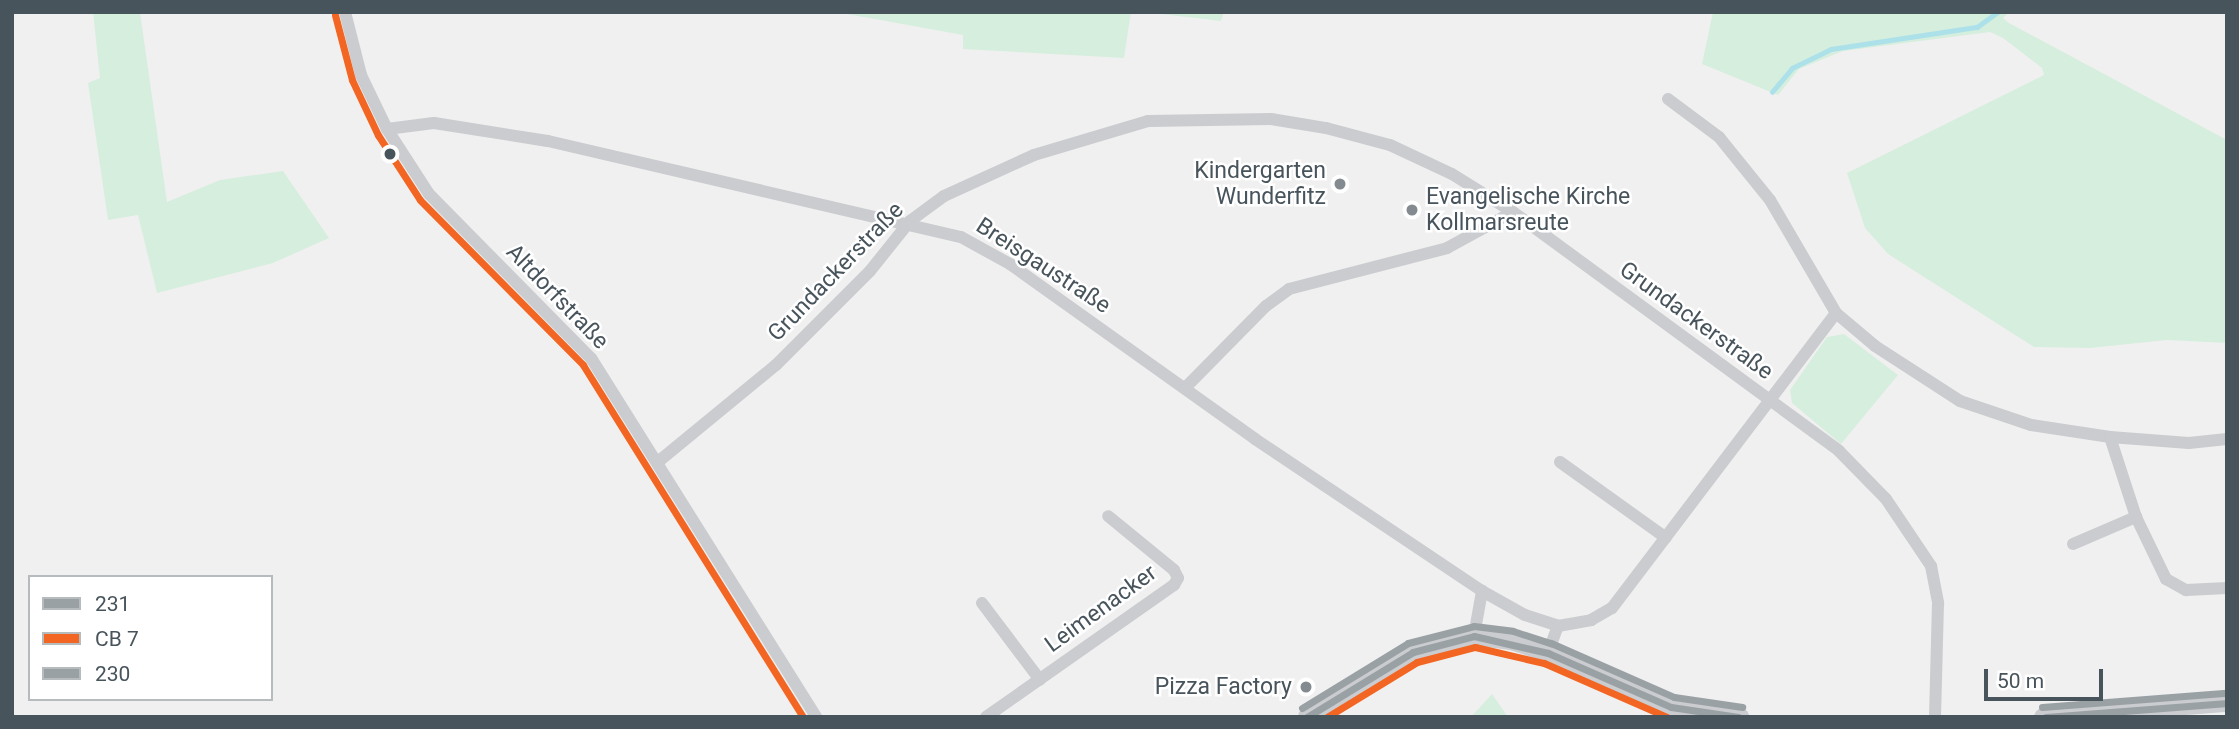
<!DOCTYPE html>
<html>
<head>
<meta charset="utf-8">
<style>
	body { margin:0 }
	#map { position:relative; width:2239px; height:729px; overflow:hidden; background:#f1f0f0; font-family:Roboto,sans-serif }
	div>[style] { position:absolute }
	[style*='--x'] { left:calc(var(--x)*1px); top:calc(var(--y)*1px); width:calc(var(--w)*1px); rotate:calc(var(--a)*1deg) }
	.green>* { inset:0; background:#d6eede }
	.stream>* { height:4.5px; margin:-2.25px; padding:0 2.25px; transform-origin:2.25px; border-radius:2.25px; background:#ace1ea }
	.street>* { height:12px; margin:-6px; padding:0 6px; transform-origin:6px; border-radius:6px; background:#cacccf }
	.secondary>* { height:18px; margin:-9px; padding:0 9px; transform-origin:9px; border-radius:9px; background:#cacccf }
	.bus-1>* { height:7px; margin:-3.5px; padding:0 3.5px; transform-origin:3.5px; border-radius:3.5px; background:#9aa1a5 }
	.bus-2>* { height:7px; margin:-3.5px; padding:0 3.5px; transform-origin:3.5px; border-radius:3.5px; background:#f26522 }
	.bus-3>* { height:7px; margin:-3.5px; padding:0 3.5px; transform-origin:3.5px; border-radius:3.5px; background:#9aa1a5 }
	.dots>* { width:19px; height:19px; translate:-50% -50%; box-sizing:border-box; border:4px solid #fff; border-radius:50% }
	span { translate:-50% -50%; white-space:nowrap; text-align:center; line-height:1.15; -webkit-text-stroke:5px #fff; paint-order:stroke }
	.poi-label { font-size:23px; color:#48545c }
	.right { translate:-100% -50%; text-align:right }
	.left { translate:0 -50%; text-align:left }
	.street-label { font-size:23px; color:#48545c }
	.frame { position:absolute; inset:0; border:14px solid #48545c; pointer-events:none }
	.legend { position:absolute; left:28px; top:575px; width:245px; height:126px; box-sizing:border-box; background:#fff; border:2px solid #b6bbbe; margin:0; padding:9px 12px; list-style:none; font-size:21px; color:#48545c }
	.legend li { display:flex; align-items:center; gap:14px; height:35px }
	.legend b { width:35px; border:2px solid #b6bbbe }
	.scale { position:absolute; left:1984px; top:669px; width:119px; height:32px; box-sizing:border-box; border:4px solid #48545c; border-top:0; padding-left:9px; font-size:21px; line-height:24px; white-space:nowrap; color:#48545c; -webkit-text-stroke:5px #fff; paint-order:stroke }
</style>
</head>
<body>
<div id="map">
	<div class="green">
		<i style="clip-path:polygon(93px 12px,140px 12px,167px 202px,220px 180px,283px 171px,329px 238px,273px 263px,157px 293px,138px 215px,108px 220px,88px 83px,100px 78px)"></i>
		<i style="clip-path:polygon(836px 12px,1131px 12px,1124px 58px,963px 49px,963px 35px)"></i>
		<i style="clip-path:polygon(1144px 12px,1224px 12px,1221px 21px)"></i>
		<i style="clip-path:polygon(1713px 12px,2009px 12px,2003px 18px,2009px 23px,2227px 140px,2227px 343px,2167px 340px,2090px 348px,2034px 347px,1888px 254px,1865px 228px,1847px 173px,2044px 75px,2042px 68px,2003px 38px,1990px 32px,1843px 51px,1799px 69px,1778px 95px,1702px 64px)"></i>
		<i style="clip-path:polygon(1844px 334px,1898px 375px,1841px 444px,1792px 403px,1790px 390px,1827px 337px)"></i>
		<i style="clip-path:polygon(1492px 694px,1508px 717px,1471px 717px)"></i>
	</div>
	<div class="stream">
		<i style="--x:1772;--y:92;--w:31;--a:-50"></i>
		<i style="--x:1792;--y:68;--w:43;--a:-26"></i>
		<i style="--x:1831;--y:49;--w:148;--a:-8.6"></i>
		<i style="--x:1977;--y:27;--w:26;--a:-36"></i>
	</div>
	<div class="street">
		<i style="--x:345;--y:12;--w:65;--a:75.7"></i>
		<i style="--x:361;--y:75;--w:60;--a:64.3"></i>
		<i style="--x:387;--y:129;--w:77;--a:57.1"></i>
		<i style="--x:429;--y:194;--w:231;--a:45.4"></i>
		<i style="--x:591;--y:358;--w:424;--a:57.9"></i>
		<i style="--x:1668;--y:99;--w:64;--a:36.7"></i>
		<i style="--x:1719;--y:137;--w:81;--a:51"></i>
		<i style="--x:1770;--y:200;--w:131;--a:59.7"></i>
		<i style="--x:1836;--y:313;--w:51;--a:40.2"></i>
		<i style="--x:1875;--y:346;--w:101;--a:32.9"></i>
		<i style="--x:1960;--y:401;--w:75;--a:18.7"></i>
		<i style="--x:2031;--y:425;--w:80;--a:8.6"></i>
		<i style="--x:2110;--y:437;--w:79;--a:4.3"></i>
		<i style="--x:2189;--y:443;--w:38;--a:-6"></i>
		<i style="--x:387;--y:129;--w:47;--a:-7.3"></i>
		<i style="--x:434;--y:123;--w:115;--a:9"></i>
		<i style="--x:548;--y:141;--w:424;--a:13.1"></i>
		<i style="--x:961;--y:237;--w:56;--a:28.9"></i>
		<i style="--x:1010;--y:264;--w:301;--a:35.5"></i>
		<i style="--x:1255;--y:439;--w:273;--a:33.8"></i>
		<i style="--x:1482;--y:591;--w:49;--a:29.2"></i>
		<i style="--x:1525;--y:615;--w:35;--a:18"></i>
		<i style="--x:1558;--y:626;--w:34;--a:-10"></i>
		<i style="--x:1591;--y:620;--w:24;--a:-30"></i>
		<i style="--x:1612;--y:608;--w:370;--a:-52.8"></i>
		<i style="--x:1185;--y:388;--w:115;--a:-45.4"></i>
		<i style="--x:1266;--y:306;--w:29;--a:-36"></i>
		<i style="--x:1289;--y:289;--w:163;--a:-14.5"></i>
		<i style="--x:1447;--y:248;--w:75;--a:-28.6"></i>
		<i style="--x:2110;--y:437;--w:84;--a:72"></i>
		<i style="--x:2136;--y:517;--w:69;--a:64.2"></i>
		<i style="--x:2166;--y:579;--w:23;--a:29"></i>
		<i style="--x:2186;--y:590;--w:41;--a:-2.8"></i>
		<i style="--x:659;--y:461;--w:151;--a:-39.4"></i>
		<i style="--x:776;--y:365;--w:133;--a:-45"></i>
		<i style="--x:870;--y:271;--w:64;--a:-51.3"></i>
		<i style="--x:910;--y:221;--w:42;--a:-36.3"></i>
		<i style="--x:944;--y:196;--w:99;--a:-24.5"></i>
		<i style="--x:1034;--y:155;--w:119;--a:-16.6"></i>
		<i style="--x:1148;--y:121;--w:123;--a:-0.9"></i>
		<i style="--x:1271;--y:119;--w:56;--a:9.3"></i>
		<i style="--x:1326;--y:128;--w:66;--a:14.9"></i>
		<i style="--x:1390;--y:145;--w:68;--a:25.1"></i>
		<i style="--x:1452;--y:174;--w:72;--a:31.9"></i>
		<i style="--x:1513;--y:212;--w:404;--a:36.2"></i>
		<i style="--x:1839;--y:451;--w:67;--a:45.6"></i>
		<i style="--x:1886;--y:499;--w:81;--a:56.1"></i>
		<i style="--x:1931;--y:566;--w:38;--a:79"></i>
		<i style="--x:1938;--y:603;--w:114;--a:91.5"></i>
		<i style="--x:1560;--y:462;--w:130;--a:35.6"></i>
		<i style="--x:2073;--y:544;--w:69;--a:-23.2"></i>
		<i style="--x:982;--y:603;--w:96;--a:53"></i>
		<i style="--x:1474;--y:636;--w:46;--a:-79.9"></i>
		<i style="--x:1548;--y:653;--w:29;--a:-70"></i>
		<i style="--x:986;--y:717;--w:230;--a:-35.1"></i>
		<i style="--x:1174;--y:585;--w:8;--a:-60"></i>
		<i style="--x:1178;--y:578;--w:9;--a:-117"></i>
		<i style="--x:1174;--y:570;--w:85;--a:-140.7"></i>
	</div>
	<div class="secondary">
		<i style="--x:1307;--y:717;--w:124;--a:-31.5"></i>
		<i style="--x:1413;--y:652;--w:63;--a:-14.7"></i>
		<i style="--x:1474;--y:636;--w:37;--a:8"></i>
		<i style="--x:1511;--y:641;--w:39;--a:18"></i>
		<i style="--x:1548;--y:653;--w:134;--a:23.7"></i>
		<i style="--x:1671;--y:707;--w:70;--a:8.2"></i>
		<i style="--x:2043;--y:717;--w:185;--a:-4.4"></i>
	</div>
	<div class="bus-1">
		<i style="--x:1307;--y:717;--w:124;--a:-31.5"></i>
		<i style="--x:1413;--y:652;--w:63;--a:-14.7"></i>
		<i style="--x:1474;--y:636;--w:76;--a:12.9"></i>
		<i style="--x:1548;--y:653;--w:134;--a:23.7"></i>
		<i style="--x:1671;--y:707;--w:68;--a:8.5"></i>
		<i style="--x:2046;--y:717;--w:182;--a:-4.4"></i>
	</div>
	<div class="bus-2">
		<i style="--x:335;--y:15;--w:67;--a:75.3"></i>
		<i style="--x:352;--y:80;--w:61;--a:64.7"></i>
		<i style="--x:378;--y:135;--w:77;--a:57.1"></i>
		<i style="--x:420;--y:200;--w:232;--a:45.3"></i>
		<i style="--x:583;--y:365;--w:415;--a:58"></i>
		<i style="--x:1327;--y:717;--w:105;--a:-31.4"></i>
		<i style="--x:1417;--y:662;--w:60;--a:-14.5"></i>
		<i style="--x:1475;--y:647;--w:71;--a:13.1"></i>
		<i style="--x:1544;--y:663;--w:134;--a:23.7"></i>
	</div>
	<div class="bus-3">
		<i style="--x:2042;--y:707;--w:185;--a:-4.4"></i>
		<i style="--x:1302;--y:708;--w:124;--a:-31.5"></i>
		<i style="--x:1408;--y:643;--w:68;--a:-14.4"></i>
		<i style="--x:1474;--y:626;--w:39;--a:7"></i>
		<i style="--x:1513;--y:631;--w:40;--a:18"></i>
		<i style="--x:1551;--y:643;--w:134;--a:23.7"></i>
		<i style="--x:1674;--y:697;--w:69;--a:8.4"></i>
	</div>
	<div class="dots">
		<i style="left:390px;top:154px;background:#48545c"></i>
		<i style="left:1340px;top:184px;background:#838b90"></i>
		<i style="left:1412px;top:210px;background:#838b90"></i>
		<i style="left:1306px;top:687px;background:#838b90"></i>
	</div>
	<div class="poi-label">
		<span class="right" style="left:1326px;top:184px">Kindergarten<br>Wunderfitz</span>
		<span class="left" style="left:1426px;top:210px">Evangelische Kirche<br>Kollmarsreute</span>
		<span class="right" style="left:1292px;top:687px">Pizza Factory</span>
	</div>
	<div class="street-label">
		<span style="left:1043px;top:266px;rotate:33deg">Breisgaustraße</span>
		<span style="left:836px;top:272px;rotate:-46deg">Grundackerstraße</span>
		<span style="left:557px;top:297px;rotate:46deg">Altdorfstraße</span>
		<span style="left:1696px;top:321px;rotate:36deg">Grundackerstraße</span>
		<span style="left:1101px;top:609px;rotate:-36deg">Leimenacker</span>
	</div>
	<div class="frame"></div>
	<ul class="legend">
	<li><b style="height:9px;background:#9aa1a5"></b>231</li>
	<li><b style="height:9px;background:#f26522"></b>CB 7</li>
	<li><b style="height:9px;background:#9aa1a5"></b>230</li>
	</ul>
	<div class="scale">50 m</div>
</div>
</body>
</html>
